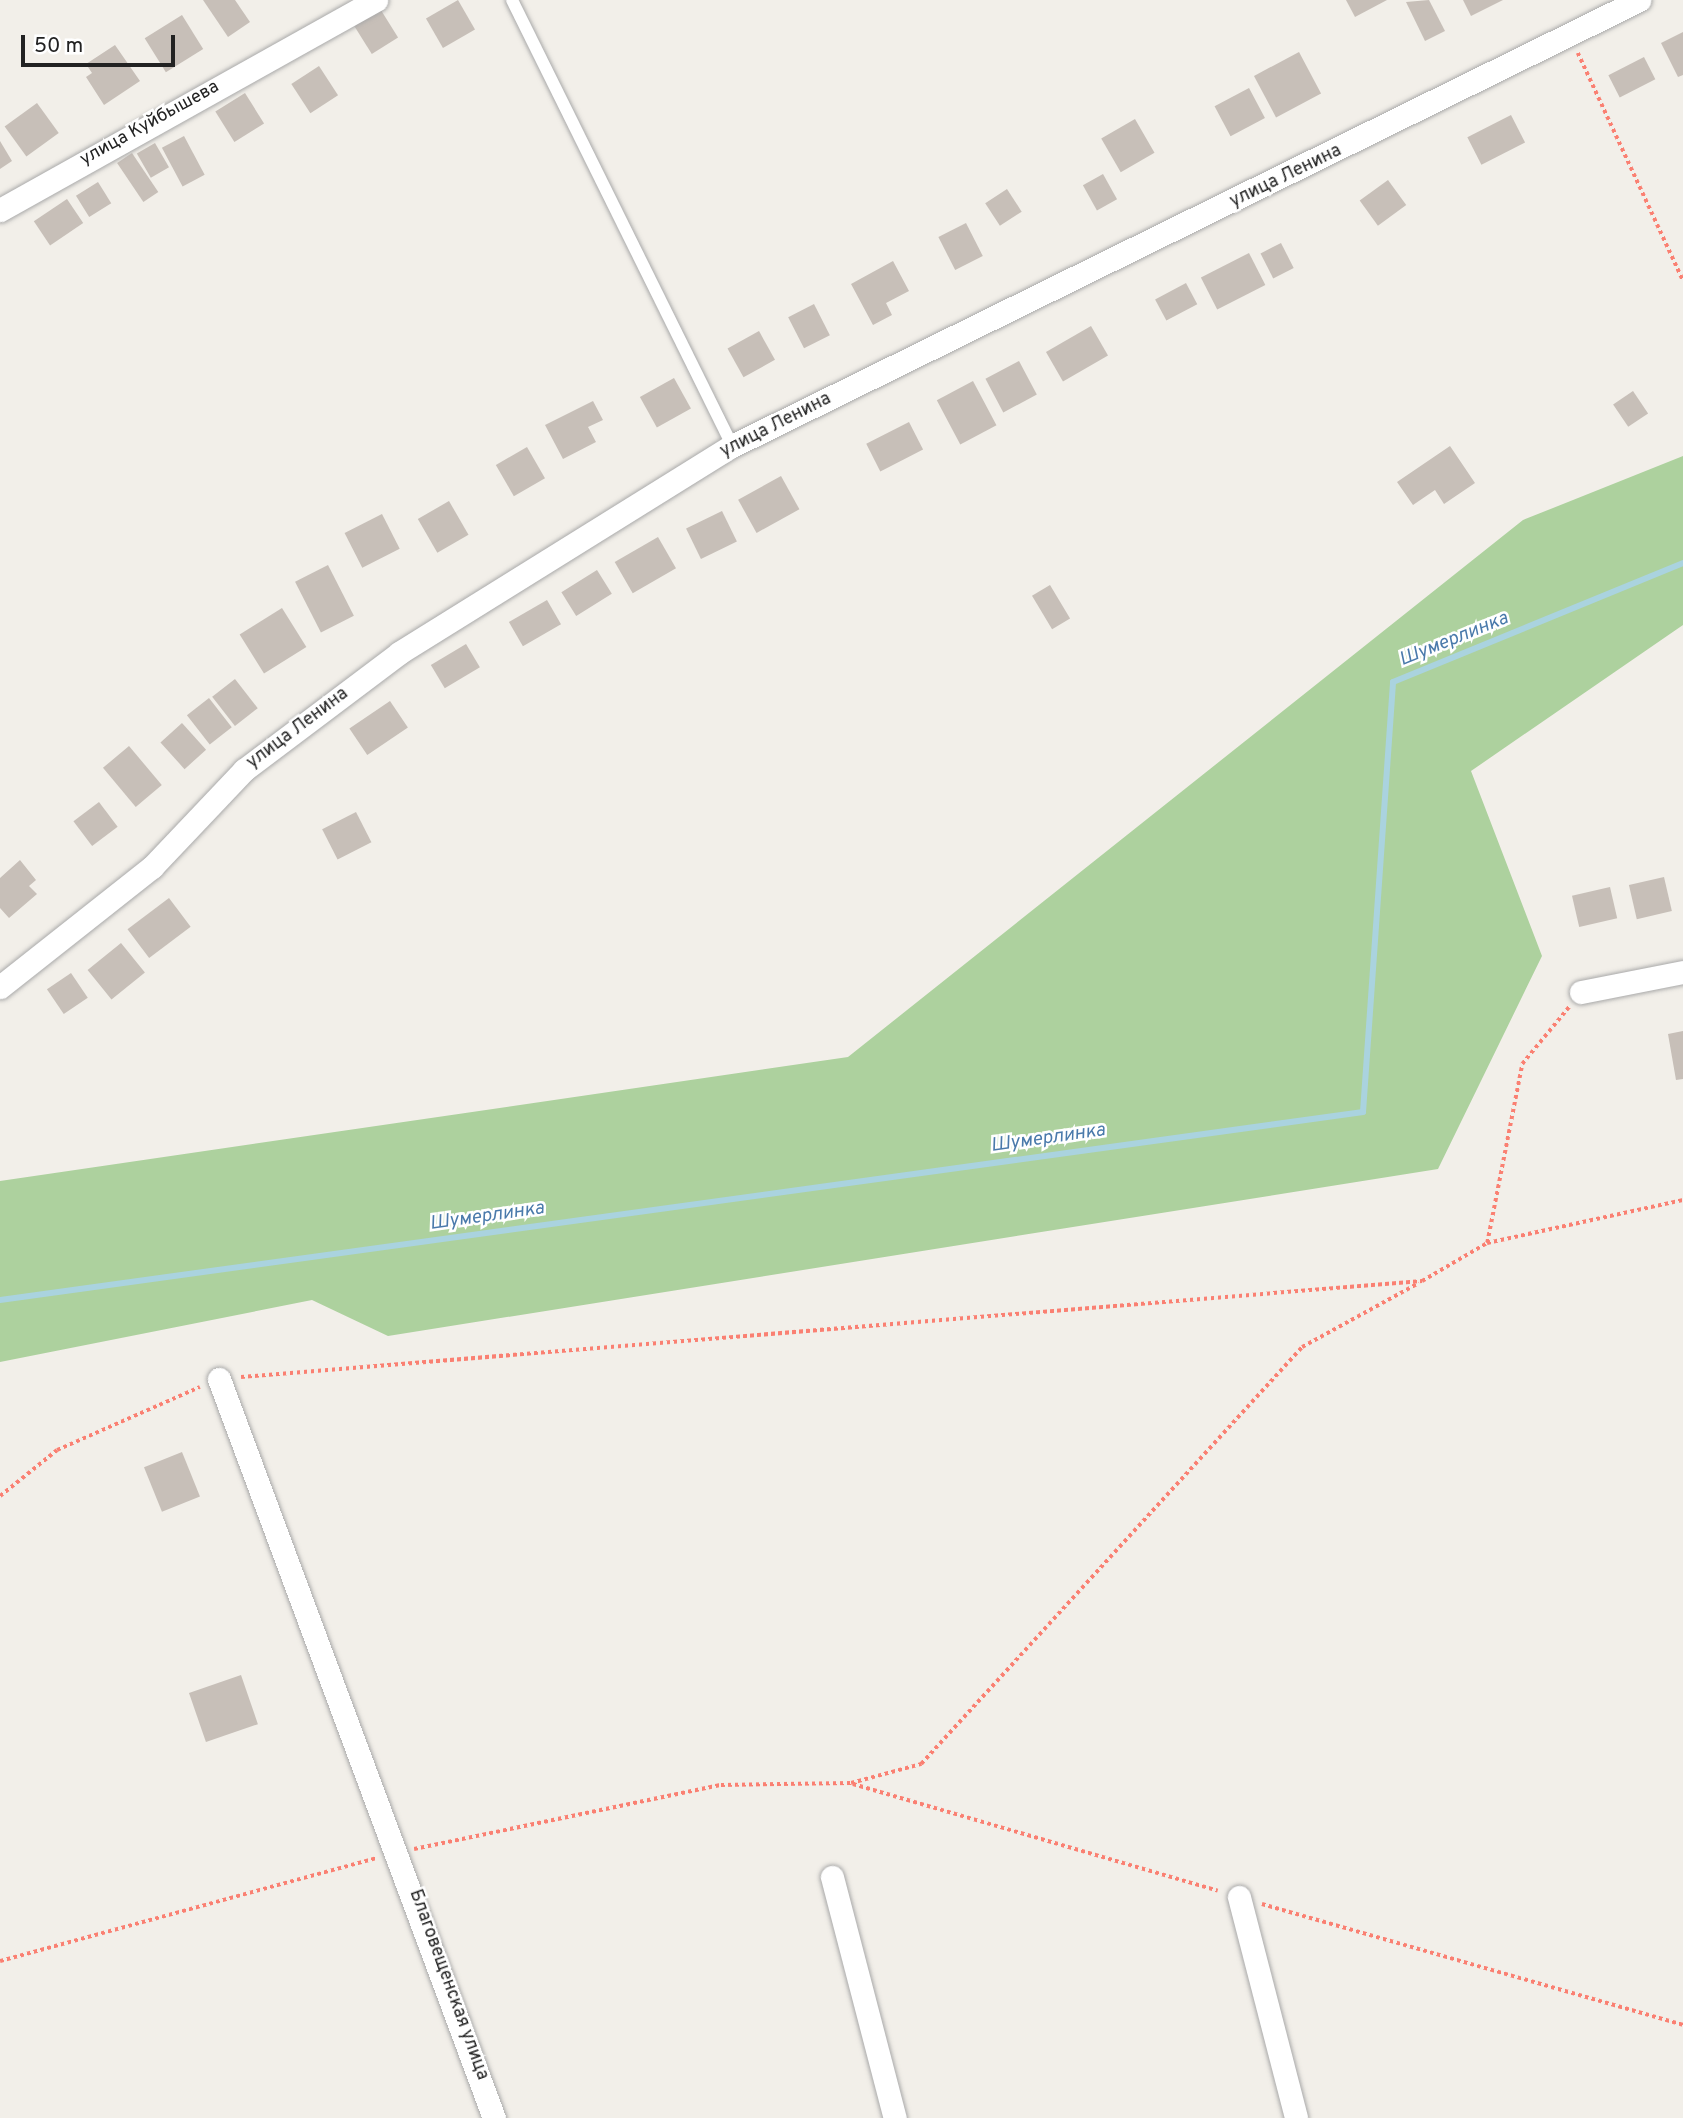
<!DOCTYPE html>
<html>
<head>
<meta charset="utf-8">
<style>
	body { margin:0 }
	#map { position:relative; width:1683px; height:2118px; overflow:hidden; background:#f2efe9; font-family:Overpass,sans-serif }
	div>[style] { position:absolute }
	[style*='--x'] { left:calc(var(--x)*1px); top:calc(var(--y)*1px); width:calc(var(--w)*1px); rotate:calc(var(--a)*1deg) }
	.forest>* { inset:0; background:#add19e }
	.stream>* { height:6px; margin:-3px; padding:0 3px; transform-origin:3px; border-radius:3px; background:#aad3df }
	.building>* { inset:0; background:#c7bfb8; transform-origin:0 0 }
	.path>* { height:3.5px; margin-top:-1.75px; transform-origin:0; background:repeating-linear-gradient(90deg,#fa8072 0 3.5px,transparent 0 7px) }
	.roads { filter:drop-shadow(0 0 2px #a9a9a9) drop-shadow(0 0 2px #a9a9a9) }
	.service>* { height:12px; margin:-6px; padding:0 6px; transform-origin:6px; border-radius:6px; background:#fff }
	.minor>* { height:23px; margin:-11.5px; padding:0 11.5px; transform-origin:11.5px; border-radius:11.5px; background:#fff }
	span { translate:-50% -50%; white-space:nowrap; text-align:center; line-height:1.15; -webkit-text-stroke:5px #fff; paint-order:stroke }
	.street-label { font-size:18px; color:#222 }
	.water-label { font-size:19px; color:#4a7aab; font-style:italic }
	.scale { position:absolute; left:21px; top:35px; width:154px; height:32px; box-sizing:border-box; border:4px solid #222; border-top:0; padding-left:9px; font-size:21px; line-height:24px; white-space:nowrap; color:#222; -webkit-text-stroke:5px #fff; paint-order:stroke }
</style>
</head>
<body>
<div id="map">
	<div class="forest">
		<i style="clip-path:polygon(1683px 456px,1683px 625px,1471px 771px,1542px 956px,1438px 1169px,388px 1336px,312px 1300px,0 1362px,0 1181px,848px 1057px,1523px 520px)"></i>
	</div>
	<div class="stream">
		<i style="--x:0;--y:1300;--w:1376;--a:-7.85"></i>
		<i style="--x:1363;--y:1112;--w:431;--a:-86"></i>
		<i style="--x:1393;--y:682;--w:313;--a:-22.3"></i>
	</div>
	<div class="building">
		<i style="clip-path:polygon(203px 0,235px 0,250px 22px,228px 37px)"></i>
		<i style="left:458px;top:0;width:34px;height:37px;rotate:60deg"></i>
		<i style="clip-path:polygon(1346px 0,1387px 0,1355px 17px)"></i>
		<i style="clip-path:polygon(1429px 0,1445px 31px,1425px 41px,1406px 2px)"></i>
		<i style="clip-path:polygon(1463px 0,1503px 0,1471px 16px)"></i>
		<i style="left:379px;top:7px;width:36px;height:31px;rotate:58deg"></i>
		<i style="left:182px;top:15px;width:40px;height:44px;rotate:58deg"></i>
		<i style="clip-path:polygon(1683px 32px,1683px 75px,1678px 77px,1661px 43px)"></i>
		<i style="clip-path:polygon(115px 45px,140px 81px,104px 105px,86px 77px,92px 73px,86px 64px)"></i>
		<i style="left:1299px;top:52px;width:47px;height:51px;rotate:62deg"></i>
		<i style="left:1644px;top:57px;width:25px;height:40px;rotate:63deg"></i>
		<i style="left:319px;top:66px;width:35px;height:33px;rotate:57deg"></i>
		<i style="left:1249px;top:88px;width:34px;height:39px;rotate:62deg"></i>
		<i style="left:245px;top:93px;width:36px;height:35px;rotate:58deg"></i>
		<i style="left:37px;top:103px;width:37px;height:40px;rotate:54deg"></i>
		<i style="left:1511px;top:115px;width:31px;height:49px;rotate:63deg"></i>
		<i style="left:1135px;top:119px;width:39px;height:39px;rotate:60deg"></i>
		<i style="left:184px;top:136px;width:44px;height:25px;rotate:62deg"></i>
		<i style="clip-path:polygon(0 141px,12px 161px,0 169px)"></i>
		<i style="left:155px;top:143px;width:28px;height:21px;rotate:60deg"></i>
		<i style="left:132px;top:153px;width:47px;height:18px;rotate:56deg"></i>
		<i style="left:1103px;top:174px;width:29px;height:23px;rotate:61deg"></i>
		<i style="left:1388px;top:180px;width:31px;height:35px;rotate:54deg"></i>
		<i style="left:98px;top:182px;width:25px;height:26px;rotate:58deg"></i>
		<i style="left:1007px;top:189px;width:27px;height:26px;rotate:57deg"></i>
		<i style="left:67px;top:199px;width:29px;height:40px;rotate:56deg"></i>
		<i style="left:966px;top:223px;width:37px;height:31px;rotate:63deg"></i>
		<i style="left:1281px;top:243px;width:28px;height:23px;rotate:63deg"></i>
		<i style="left:1249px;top:253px;width:36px;height:54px;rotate:63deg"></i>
		<i style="clip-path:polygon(893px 261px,909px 291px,886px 303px,892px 315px,873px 325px,851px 284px)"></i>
		<i style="left:1186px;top:283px;width:24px;height:35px;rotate:62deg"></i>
		<i style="left:814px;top:304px;width:35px;height:29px;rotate:63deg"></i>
		<i style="left:1091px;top:326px;width:34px;height:52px;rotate:60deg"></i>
		<i style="left:759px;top:331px;width:33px;height:36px;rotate:61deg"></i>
		<i style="left:1019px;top:361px;width:38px;height:38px;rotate:62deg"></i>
		<i style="left:674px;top:378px;width:35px;height:39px;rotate:61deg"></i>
		<i style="left:973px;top:381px;width:50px;height:41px;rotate:62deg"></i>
		<i style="left:1633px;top:391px;width:27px;height:24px;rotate:56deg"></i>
		<i style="clip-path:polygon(593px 401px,603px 420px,588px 427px,596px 442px,563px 459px,545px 425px)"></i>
		<i style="left:909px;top:422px;width:31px;height:48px;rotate:63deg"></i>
		<i style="clip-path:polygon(1450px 446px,1475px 483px,1444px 504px,1435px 490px,1413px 505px,1397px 482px)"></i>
		<i style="left:527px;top:447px;width:36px;height:36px;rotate:60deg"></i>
		<i style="left:781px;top:476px;width:38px;height:49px;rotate:61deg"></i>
		<i style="left:449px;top:501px;width:39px;height:36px;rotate:60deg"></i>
		<i style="left:722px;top:511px;width:34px;height:40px;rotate:64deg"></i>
		<i style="left:382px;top:514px;width:39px;height:42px;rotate:63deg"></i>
		<i style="left:658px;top:537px;width:36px;height:50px;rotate:60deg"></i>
		<i style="left:328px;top:565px;width:57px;height:37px;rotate:63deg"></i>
		<i style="left:597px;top:570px;width:28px;height:42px;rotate:58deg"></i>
		<i style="left:1050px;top:585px;width:39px;height:21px;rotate:59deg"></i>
		<i style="left:547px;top:600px;width:28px;height:44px;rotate:60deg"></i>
		<i style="left:282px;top:608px;width:46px;height:50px;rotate:58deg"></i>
		<i style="left:466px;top:644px;width:27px;height:41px;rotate:59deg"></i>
		<i style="left:235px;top:679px;width:37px;height:29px;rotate:52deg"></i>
		<i style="left:209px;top:698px;width:37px;height:28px;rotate:52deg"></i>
		<i style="left:390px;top:701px;width:32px;height:49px;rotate:56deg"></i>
		<i style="left:182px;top:723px;width:36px;height:29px;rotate:48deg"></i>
		<i style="left:129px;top:746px;width:51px;height:34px;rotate:50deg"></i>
		<i style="left:99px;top:802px;width:31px;height:32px;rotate:53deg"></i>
		<i style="left:356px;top:812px;width:34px;height:38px;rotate:63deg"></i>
		<i style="clip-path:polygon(20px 860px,36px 880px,29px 886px,37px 894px,9px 918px,0 908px,0 878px)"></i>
		<i style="left:1664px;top:877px;width:35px;height:36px;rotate:77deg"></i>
		<i style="left:1610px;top:887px;width:32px;height:39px;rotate:77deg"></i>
		<i style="left:169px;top:898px;width:36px;height:52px;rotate:53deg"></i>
		<i style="left:121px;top:943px;width:38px;height:43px;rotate:51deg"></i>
		<i style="left:71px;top:973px;width:30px;height:29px;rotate:56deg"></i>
		<i style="clip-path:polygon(1683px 1031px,1683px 1079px,1676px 1080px,1668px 1034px)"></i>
		<i style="left:182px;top:1452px;width:48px;height:41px;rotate:68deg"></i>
		<i style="left:241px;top:1675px;width:52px;height:55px;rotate:71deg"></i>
	</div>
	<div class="path">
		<i style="--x:1578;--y:53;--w:250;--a:65.2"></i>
		<i style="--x:1487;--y:1243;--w:182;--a:-78.9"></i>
		<i style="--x:1522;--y:1064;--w:74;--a:-50.5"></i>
		<i style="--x:241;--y:1377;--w:1185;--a:-4.65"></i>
		<i style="--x:1422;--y:1281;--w:75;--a:-30.3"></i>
		<i style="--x:1487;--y:1243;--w:201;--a:-12.4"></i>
		<i style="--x:0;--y:1496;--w:73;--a:-38.9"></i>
		<i style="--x:57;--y:1450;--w:156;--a:-23.8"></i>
		<i style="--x:853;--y:1784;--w:380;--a:16.3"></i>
		<i style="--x:414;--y:1849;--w:314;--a:-11.8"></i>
		<i style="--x:721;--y:1785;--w:130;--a:-0.9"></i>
		<i style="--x:851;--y:1783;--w:73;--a:-15.2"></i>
		<i style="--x:921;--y:1764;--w:565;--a:-47.58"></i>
		<i style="--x:1302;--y:1347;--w:133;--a:-28.7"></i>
		<i style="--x:1262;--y:1904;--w:438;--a:16"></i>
		<i style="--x:0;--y:1961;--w:390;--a:-15.3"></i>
	</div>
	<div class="roads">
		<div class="service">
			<i style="--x:512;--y:0;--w:497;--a:63.7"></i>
		</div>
		<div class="minor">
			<i style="--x:0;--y:210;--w:431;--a:-29.2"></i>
			<i style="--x:0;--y:987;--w:194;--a:-38.3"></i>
			<i style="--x:152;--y:867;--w:134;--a:-46.5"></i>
			<i style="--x:244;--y:770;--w:194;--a:-37"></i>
			<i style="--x:399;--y:653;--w:392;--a:-31.9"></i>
			<i style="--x:732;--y:446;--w:1011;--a:-26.18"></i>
			<i style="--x:1581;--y:992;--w:104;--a:-11.1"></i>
			<i style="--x:219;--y:1379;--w:789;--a:69.59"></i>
			<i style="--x:832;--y:1877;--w:249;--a:75.4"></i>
			<i style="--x:1239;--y:1897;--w:228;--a:75.5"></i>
		</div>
	</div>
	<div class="street-label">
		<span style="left:150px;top:124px;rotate:-29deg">улица Куйбышева</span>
		<span style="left:1286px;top:177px;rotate:-26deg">улица Ленина</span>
		<span style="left:776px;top:426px;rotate:-27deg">улица Ленина</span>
		<span style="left:298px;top:729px;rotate:-37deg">улица Ленина</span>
		<span style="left:448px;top:1985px;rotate:70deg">Благовещенская улица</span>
	</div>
	<div class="water-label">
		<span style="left:1454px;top:640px;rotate:-22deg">Шумерлинка</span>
		<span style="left:1048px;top:1139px;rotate:-8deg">Шумерлинка</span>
		<span style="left:487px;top:1217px;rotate:-8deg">Шумерлинка</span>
	</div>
	<div class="scale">50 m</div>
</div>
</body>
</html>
